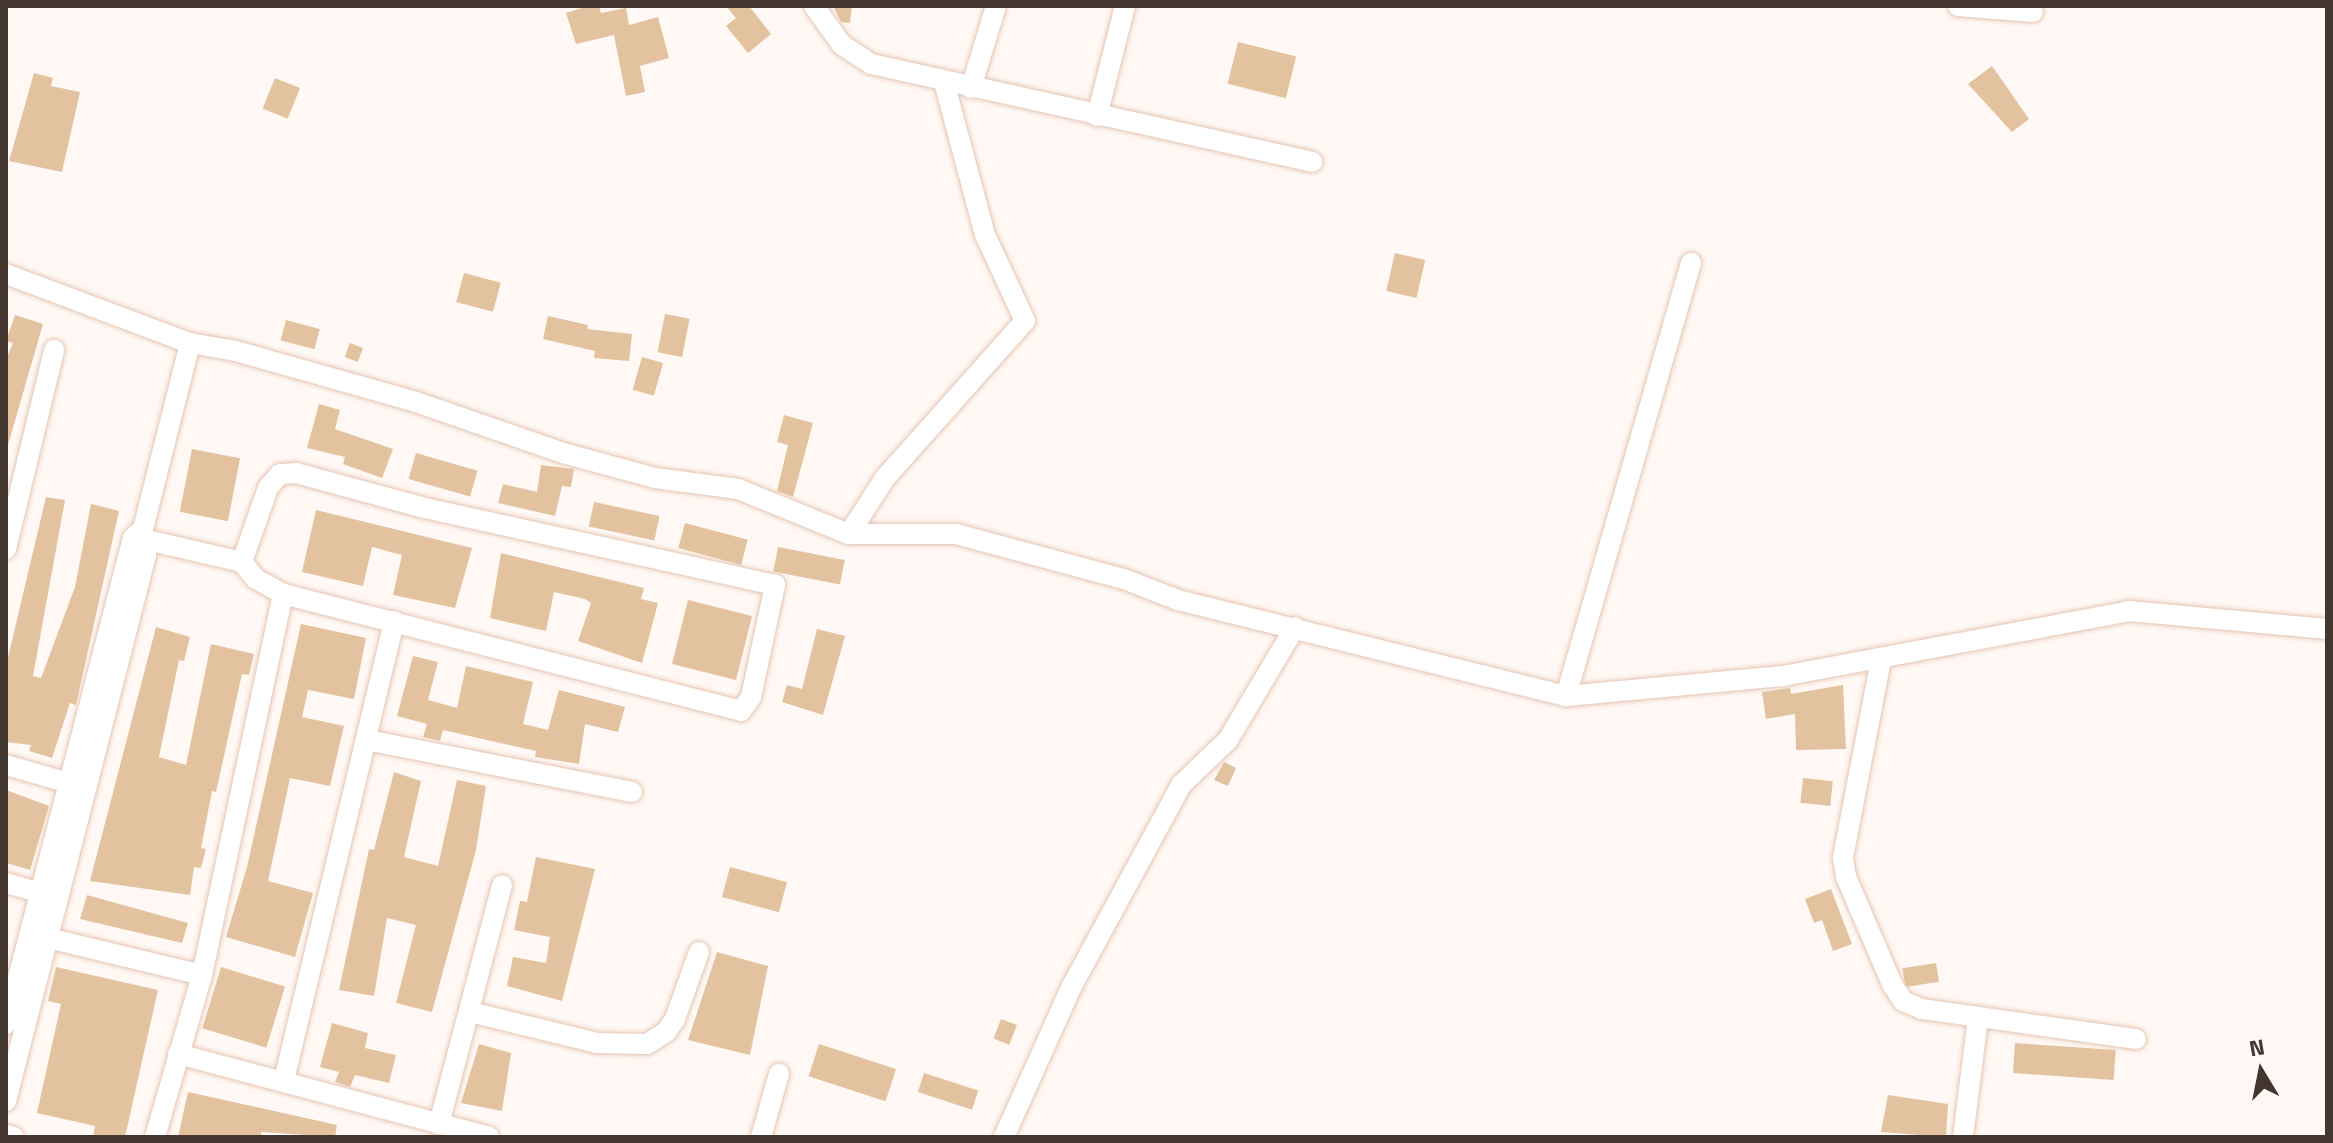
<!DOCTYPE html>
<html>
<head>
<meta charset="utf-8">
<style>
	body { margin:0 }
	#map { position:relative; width:2333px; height:1143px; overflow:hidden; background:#fff8f4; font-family:"Titillium Web",sans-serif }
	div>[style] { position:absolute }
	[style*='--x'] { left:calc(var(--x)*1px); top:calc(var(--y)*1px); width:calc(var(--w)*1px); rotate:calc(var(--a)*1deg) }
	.building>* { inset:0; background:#e3c39f; transform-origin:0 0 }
	.roads { filter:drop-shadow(0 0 2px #e5c5b1) drop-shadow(0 0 2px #e5c5b1) }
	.street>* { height:20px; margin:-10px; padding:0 10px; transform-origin:10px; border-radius:10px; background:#fff }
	span { translate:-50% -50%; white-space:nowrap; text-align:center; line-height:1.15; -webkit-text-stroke:6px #fff8f4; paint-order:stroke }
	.frame { position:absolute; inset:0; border:8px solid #43362f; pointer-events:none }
	.north { position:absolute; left:2221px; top:1031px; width:80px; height:80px; -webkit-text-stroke:6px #fff8f4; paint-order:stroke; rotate:350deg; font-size:22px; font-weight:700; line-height:32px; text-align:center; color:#43362f }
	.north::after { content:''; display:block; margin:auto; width:28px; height:36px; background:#43362f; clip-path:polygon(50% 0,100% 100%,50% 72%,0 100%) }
</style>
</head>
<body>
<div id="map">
	<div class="building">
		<i style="clip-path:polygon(588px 6px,599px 6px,601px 13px,626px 8px,629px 25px,658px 17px,669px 58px,640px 66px,645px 92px,626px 96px,614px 35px,576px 44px,566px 13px)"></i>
		<i style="clip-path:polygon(726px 6px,749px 6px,771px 34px,748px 53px,726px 26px,736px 18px)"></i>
		<i style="clip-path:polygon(833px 6px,852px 6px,850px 23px,841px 22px)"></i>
		<i style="left:1238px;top:42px;width:60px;height:43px;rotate:14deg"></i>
		<i style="clip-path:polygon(1992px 66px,2029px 119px,2012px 132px,1968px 84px)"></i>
		<i style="clip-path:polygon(34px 73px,53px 78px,51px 86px,80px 92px,62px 172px,9px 161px)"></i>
		<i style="left:275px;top:78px;width:27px;height:33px;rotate:22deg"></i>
		<i style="left:1395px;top:253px;width:31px;height:39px;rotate:13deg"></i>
		<i style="left:464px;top:273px;width:38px;height:30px;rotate:15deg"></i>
		<i style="left:665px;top:314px;width:25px;height:39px;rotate:11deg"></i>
		<i style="clip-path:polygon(15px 315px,43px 324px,8px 445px,6px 360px,13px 343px,6px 341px)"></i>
		<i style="clip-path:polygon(548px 316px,588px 325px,587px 329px,632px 334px,629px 361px,594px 358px,595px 351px,543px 339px)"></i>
		<i style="left:286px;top:320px;width:35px;height:21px;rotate:15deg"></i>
		<i style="left:350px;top:343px;width:14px;height:15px;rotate:21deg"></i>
		<i style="left:642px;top:357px;width:22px;height:34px;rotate:16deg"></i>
		<i style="clip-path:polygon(319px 404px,340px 410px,335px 429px,393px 449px,382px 478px,343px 464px,345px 457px,307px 448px)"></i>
		<i style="clip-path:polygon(784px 415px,813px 423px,793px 497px,777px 491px,788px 445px,777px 442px)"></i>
		<i style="left:192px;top:449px;width:49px;height:64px;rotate:11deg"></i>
		<i style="left:416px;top:453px;width:64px;height:27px;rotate:16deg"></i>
		<i style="clip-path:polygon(541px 465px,574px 469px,571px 487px,562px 486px,555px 516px,498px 503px,503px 484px,537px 492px)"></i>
		<i style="clip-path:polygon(46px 497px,65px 500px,33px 676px,41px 678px,75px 587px,91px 504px,119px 511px,76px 705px,70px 703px,52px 758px,29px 751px,31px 745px,6px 742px,6px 666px)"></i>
		<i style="left:594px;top:502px;width:67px;height:25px;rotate:12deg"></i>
		<i style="clip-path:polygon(316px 510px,472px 548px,455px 608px,393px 595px,402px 555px,372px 547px,363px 586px,302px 572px)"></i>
		<i style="left:685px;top:523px;width:65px;height:26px;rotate:15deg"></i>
		<i style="left:778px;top:547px;width:68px;height:25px;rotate:11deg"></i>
		<i style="clip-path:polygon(501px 553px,644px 588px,641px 599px,658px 603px,642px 663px,578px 641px,591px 603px,585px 599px,554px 592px,546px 631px,490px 618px)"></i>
		<i style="left:688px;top:600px;width:66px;height:66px;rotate:14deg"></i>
		<i style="clip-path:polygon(301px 624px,366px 638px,354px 699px,308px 690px,302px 717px,344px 726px,330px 786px,290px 778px,268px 881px,313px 893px,295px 957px,226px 937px,247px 867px)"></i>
		<i style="clip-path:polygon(156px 627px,190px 637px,184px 661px,179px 660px,159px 757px,186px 765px,211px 644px,254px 654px,249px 675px,242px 674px,216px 792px,212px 791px,201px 848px,206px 849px,201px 868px,194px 867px,190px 895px,90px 881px)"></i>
		<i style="clip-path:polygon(817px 629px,845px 636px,823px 715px,782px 702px,787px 685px,802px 689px)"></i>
		<i style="clip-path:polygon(413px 656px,438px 662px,428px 700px,457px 708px,466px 666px,533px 682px,523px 724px,548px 730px,559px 690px,625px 707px,618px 732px,585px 724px,579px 764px,535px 757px,536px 751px,443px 730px,440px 741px,423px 737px,427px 724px,397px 716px)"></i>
		<i style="clip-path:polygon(1843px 685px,1846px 749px,1796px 750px,1795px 714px,1766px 719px,1762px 692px,1790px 688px,1791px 694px)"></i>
		<i style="clip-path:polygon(1224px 762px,1236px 768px,1228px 786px,1214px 780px)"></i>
		<i style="clip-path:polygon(394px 772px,421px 781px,404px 857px,438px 866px,457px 780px,486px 786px,476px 850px,432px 1012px,396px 1003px,416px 925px,387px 918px,374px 996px,339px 990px,369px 849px,374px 850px)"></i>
		<i style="left:1803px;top:778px;width:30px;height:25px;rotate:6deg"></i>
		<i style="clip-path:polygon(6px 790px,49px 806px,30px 870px,6px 863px)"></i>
		<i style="clip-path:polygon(536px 857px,595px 869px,562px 1001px,507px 986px,513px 957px,546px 963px,550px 937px,514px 930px,520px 901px,527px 902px)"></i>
		<i style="left:730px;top:867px;width:59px;height:31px;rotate:15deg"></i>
		<i style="clip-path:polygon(1831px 889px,1852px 944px,1833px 951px,1822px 920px,1814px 923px,1805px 899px)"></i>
		<i style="clip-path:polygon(87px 895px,188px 923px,182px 943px,80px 919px)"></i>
		<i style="clip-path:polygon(717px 952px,768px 966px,750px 1055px,688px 1040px)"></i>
		<i style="left:1936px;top:963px;width:19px;height:34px;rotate:81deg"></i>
		<i style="clip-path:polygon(56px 967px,158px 990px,125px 1137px,93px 1137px,95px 1126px,37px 1113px,61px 1004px,48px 1001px)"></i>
		<i style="left:221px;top:967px;width:67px;height:64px;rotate:17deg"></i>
		<i style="left:1001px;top:1019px;width:17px;height:21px;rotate:21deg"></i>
		<i style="clip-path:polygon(332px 1023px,368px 1033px,365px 1048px,396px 1055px,389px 1083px,355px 1075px,350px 1087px,335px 1082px,339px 1072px,320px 1067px)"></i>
		<i style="left:2015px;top:1043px;width:101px;height:30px;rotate:4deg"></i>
		<i style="clip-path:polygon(479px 1044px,511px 1053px,502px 1111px,461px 1103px)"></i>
		<i style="left:819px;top:1044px;width:81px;height:34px;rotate:18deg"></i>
		<i style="left:924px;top:1073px;width:57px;height:20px;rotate:18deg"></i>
		<i style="clip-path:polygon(188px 1092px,337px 1125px,335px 1137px,261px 1132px,261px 1137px,178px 1137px)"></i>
		<i style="clip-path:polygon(1888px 1095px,1948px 1104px,1946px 1137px,1881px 1132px)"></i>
	</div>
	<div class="roads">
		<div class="street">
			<i style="--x:814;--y:6;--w:48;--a:54.3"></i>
			<i style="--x:842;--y:45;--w:35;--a:33"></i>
			<i style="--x:871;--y:64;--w:452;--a:12.5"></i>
			<i style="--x:1958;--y:6;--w:75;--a:4.6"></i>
			<i style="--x:971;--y:88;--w:86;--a:-73"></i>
			<i style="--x:1097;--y:116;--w:114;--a:-75.7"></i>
			<i style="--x:6;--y:274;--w:197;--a:20.6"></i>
			<i style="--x:190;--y:343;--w:47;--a:9.9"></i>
			<i style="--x:236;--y:351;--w:187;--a:15.8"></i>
			<i style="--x:416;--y:402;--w:156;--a:19.1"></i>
			<i style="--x:563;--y:453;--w:95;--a:15.2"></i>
			<i style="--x:655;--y:478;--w:84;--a:7.5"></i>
			<i style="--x:738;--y:489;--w:120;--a:22.1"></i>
			<i style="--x:849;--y:534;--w:107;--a:0"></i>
			<i style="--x:956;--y:534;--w:174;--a:15"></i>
			<i style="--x:1124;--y:579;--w:58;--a:21.3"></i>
			<i style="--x:1178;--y:600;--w:400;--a:13.9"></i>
			<i style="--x:1566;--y:696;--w:218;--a:-5.3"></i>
			<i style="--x:1783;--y:676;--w:352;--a:-10.6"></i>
			<i style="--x:2129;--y:611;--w:199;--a:5.2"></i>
			<i style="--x:849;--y:534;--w:67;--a:-57.3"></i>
			<i style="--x:885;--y:478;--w:210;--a:-48.3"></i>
			<i style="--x:1025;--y:321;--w:95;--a:-114.9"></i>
			<i style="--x:985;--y:235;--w:158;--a:-105"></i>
			<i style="--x:147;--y:540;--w:98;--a:13"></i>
			<i style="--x:242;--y:562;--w:22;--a:51"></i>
			<i style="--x:256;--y:579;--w:31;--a:29"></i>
			<i style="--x:283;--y:594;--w:473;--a:14.3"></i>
			<i style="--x:741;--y:711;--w:17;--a:-54"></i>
			<i style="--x:751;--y:697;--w:115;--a:-77.9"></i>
			<i style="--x:775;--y:585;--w:362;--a:-167.6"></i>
			<i style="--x:421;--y:507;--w:130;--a:-164.8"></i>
			<i style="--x:296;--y:473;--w:16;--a:176"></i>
			<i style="--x:280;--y:474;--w:18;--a:131"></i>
			<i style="--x:268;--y:488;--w:78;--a:109.4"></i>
			<i style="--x:6;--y:549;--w:205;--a:-76.4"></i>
			<i style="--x:1881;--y:660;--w:202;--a:100.9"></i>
			<i style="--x:1843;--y:858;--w:19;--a:81"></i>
			<i style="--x:1846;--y:877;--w:119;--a:66.7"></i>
			<i style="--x:1893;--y:986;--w:18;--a:56"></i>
			<i style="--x:1903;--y:1001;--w:21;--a:23"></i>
			<i style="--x:1922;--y:1009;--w:216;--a:8"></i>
			<i style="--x:1566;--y:696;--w:451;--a:-73.9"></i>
			<i style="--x:367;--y:740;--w:270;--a:11.1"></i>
			<i style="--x:6;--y:765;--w:76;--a:16"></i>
			<i style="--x:6;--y:883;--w:48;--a:15.8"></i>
			<i style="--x:48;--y:938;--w:158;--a:13.5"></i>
			<i style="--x:470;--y:1012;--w:131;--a:13.7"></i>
			<i style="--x:597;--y:1043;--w:50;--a:1.1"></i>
			<i style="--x:647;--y:1044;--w:22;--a:-32"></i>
			<i style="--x:666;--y:1032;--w:16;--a:-55"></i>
			<i style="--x:675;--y:1019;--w:71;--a:-70.3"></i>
			<i style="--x:6;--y:1024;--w:502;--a:-75.36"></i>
			<i style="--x:133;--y:538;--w:13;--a:-42"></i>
			<i style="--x:178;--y:1054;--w:322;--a:14.9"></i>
			<i style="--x:284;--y:1080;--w:472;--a:-76.5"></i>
			<i style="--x:6;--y:1101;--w:564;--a:-75.62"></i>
			<i style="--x:146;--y:555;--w:26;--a:-97"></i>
			<i style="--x:143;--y:529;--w:192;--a:-75.8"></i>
			<i style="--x:439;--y:1124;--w:247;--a:-75.2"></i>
			<i style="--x:6;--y:1135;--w:8;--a:14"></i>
			<i style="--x:155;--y:1137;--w:169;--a:-73.8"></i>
			<i style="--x:202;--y:975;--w:390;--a:-78"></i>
			<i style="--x:761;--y:1137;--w:66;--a:-74.1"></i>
			<i style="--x:1004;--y:1137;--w:166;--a:-65.8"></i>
			<i style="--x:1072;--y:986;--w:229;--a:-61.5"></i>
			<i style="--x:1181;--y:785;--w:65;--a:-43.8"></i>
			<i style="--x:1228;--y:740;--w:131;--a:-59.3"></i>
			<i style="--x:1963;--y:1137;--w:119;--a:-82.8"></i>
		</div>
	</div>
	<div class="frame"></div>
	<div class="north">N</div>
</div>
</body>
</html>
